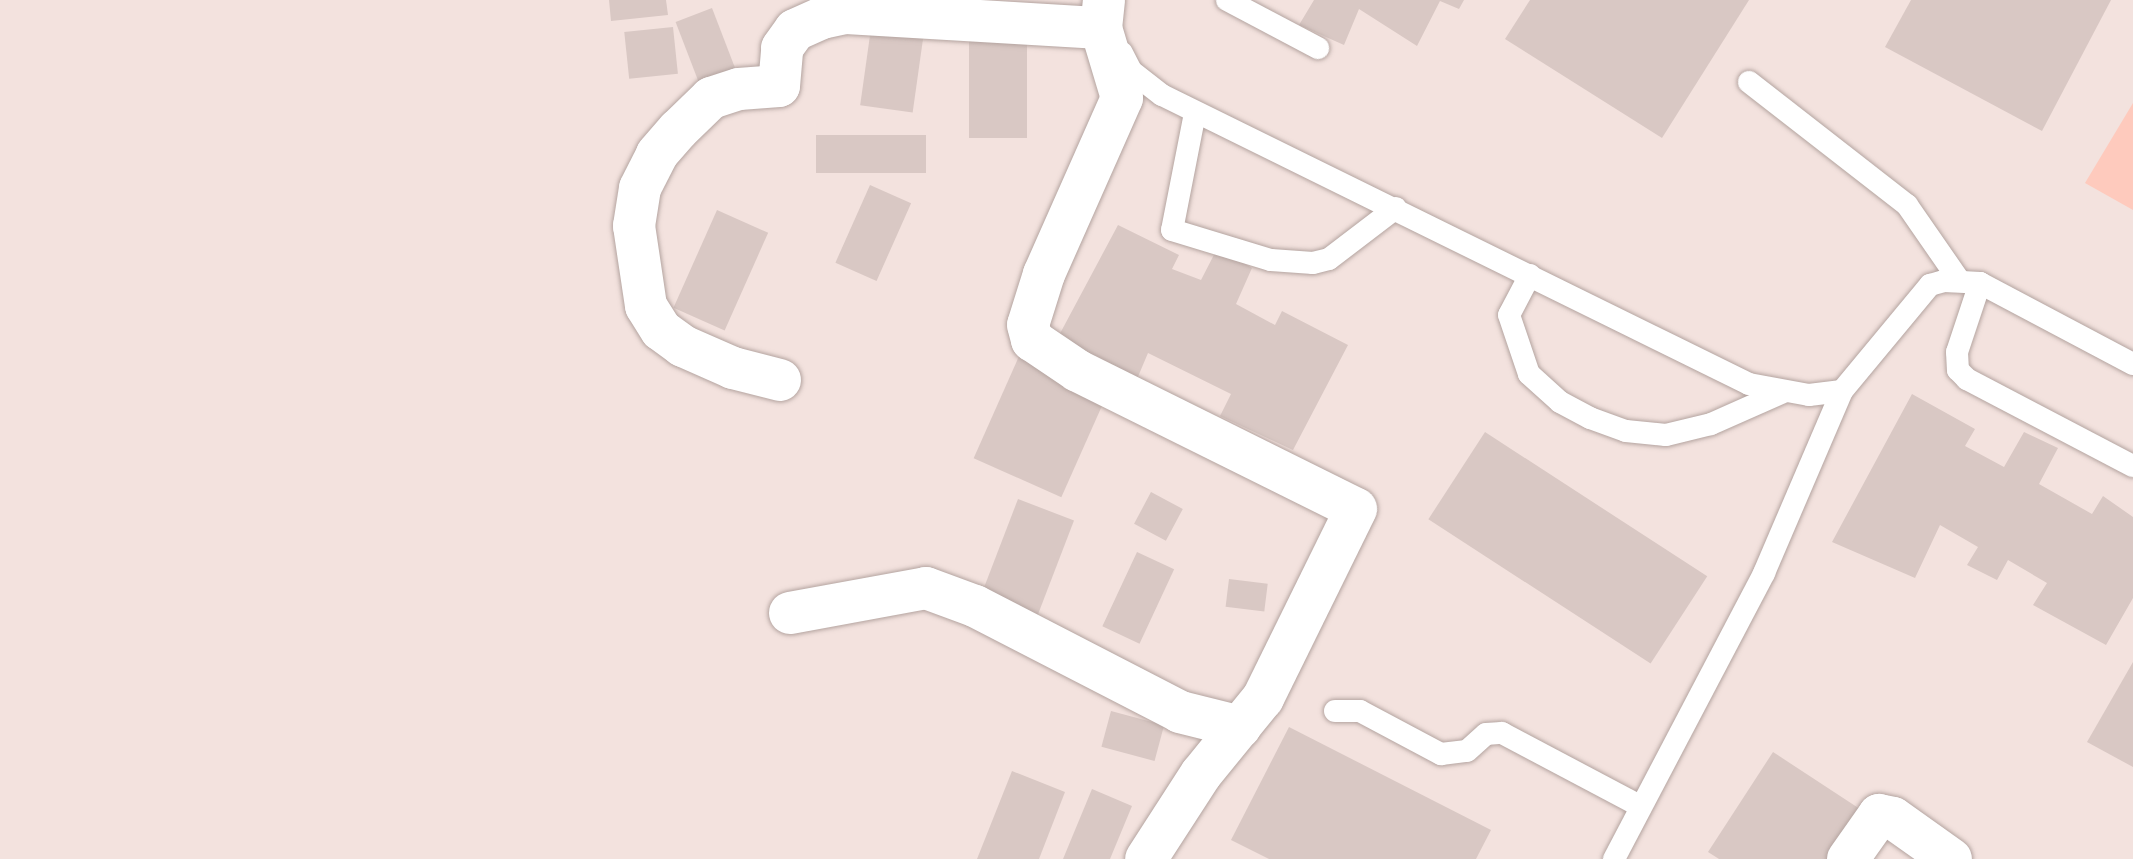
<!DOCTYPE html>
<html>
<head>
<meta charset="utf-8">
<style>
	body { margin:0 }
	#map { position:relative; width:2133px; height:859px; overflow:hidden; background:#f3e2de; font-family:Raleway,sans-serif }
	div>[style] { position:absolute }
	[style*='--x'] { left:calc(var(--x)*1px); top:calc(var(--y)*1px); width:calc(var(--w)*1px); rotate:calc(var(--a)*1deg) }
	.green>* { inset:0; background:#fecabd }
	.building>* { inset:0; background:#d9c8c4; transform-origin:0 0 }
	.roads { filter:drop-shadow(0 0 2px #b4a4a0) drop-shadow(0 0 2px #b4a4a0) }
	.lane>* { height:22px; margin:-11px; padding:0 11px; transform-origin:11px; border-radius:11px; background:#fff }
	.street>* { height:42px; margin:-21px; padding:0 21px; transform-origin:21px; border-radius:21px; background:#fff }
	span { translate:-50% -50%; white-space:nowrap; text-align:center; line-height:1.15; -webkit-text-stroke:8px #fff; paint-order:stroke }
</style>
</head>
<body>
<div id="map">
	<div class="green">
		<i style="clip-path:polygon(2133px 103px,2133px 210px,2085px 183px)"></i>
	</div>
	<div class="building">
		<i style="clip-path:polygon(609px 0,666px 0,668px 15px,611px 21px)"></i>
		<i style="clip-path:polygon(1314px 0,1464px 0,1459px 9px,1440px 1px,1417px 46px,1359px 9px,1344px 45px,1299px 25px)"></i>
		<i style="clip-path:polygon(1530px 0,1749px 0,1662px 138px,1505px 39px)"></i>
		<i style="clip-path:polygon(1911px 0,2111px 0,2042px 131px,1885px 47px)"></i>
		<i style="left:712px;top:8px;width:70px;height:39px;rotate:69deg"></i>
		<i style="left:872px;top:21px;width:53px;height:85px;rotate:8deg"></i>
		<i style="left:673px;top:27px;width:47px;height:49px;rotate:84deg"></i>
		<i style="left:1027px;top:29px;width:109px;height:58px;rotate:90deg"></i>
		<i style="left:926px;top:135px;width:38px;height:110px;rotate:90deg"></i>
		<i style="left:870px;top:185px;width:45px;height:85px;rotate:24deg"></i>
		<i style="left:717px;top:210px;width:56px;height:107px;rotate:24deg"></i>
		<i style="clip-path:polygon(1118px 225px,1179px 255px,1172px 269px,1201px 280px,1218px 247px,1252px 268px,1236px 304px,1275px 325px,1282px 311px,1348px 345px,1293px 450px,1220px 416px,1231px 394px,1148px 353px,1137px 379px,1056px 341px)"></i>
		<i style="left:1020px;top:354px;width:96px;height:114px;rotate:24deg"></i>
		<i style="clip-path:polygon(1912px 394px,1975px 429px,1965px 446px,2004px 467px,2024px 432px,2058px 448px,2039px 484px,2092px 514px,2103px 496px,2133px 517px,2133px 598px,2106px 645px,2033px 605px,2047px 583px,2008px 560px,1997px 580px,1967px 565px,1978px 547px,1940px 525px,1915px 578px,1832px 542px)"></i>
		<i style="left:1485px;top:432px;width:265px;height:104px;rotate:33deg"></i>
		<i style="left:1151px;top:492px;width:36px;height:36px;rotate:28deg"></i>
		<i style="left:1018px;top:499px;width:60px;height:102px;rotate:21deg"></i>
		<i style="left:1137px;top:552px;width:41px;height:82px;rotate:25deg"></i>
		<i style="left:1229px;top:579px;width:39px;height:28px;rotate:7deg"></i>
		<i style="clip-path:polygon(2133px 662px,2133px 767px,2087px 742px)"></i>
		<i style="left:1111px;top:711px;width:55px;height:37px;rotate:15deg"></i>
		<i style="clip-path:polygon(1289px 727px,1491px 830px,1476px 859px,1269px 859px,1231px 840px)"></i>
		<i style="clip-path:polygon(1773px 752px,1863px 811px,1836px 859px,1719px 859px,1708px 852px)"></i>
		<i style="clip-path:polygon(1012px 771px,1065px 792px,1039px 859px,977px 859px)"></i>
		<i style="clip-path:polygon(1092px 789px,1132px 806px,1110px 859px,1063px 859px)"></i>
	</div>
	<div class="roads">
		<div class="lane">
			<i style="--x:1227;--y:0;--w:103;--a:27.8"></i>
			<i style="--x:1122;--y:53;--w:20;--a:63"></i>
			<i style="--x:1131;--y:71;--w:39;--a:38"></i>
			<i style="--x:1162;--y:95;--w:654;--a:26.21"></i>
			<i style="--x:1749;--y:384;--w:61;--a:10.4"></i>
			<i style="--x:1809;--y:395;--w:33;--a:-7"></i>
			<i style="--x:1842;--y:391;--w:138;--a:-50.3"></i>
			<i style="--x:1930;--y:285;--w:15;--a:-16"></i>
			<i style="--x:1944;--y:281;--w:36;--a:3"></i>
			<i style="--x:1980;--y:283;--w:173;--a:27.9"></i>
			<i style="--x:1749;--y:82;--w:200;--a:37.9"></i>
			<i style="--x:1907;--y:205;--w:91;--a:55.3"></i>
			<i style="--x:1195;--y:113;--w:119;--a:101.1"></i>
			<i style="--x:1172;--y:230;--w:103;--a:16.9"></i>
			<i style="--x:1271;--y:260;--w:42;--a:4.1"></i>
			<i style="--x:1313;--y:263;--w:16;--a:-14"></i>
			<i style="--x:1329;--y:259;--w:84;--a:-37.3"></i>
			<i style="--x:1530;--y:275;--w:45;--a:117.7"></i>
			<i style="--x:1509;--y:315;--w:62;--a:71.3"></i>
			<i style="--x:1529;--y:374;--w:42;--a:42.1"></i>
			<i style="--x:1560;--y:402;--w:34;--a:28"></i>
			<i style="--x:1590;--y:418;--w:38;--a:20"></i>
			<i style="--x:1626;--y:431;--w:40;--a:5.7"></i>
			<i style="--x:1666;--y:435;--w:46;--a:-13.7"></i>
			<i style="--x:1711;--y:424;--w:77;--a:-23.9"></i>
			<i style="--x:1980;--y:283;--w:73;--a:108.4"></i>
			<i style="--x:1957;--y:352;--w:18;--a:87"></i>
			<i style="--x:1958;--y:370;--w:13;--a:45"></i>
			<i style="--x:1967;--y:379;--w:187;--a:27.7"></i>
			<i style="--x:1335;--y:711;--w:25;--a:0"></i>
			<i style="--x:1360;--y:711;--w:92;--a:28"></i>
			<i style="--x:1441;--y:754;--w:26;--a:-7"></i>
			<i style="--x:1467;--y:751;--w:25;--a:-42"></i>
			<i style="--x:1486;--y:734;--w:16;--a:-4"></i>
			<i style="--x:1502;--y:733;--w:156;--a:27.9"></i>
			<i style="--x:1614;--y:859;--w:323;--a:-62.3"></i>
			<i style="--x:1764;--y:573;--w:198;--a:-66.8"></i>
		</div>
		<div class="street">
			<i style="--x:1104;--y:0;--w:28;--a:96"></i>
			<i style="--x:1101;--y:28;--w:73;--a:73.3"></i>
			<i style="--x:1122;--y:98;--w:193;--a:113.9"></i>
			<i style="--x:1044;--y:274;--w:53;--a:107.4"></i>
			<i style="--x:1028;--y:325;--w:16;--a:75"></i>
			<i style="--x:1032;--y:340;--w:55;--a:34"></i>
			<i style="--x:1078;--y:371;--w:310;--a:26.4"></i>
			<i style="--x:1356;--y:509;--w:211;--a:116.2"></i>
			<i style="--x:1263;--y:698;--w:98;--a:129.2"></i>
			<i style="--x:1201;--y:774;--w:101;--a:122.9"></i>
			<i style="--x:780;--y:380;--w:49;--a:-165.7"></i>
			<i style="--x:733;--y:368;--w:55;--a:-156.3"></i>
			<i style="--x:683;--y:346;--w:27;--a:-144"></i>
			<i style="--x:661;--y:330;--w:28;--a:-122"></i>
			<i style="--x:646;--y:306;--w:81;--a:-98.5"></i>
			<i style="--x:634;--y:226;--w:38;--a:-81"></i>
			<i style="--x:640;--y:188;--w:38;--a:-63"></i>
			<i style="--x:657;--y:154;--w:32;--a:-49"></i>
			<i style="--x:678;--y:130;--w:46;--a:-44.1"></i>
			<i style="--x:711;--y:98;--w:29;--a:-18"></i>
			<i style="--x:739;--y:89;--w:40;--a:-4.3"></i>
			<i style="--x:779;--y:86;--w:38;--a:-85"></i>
			<i style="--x:782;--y:48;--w:22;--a:-54"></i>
			<i style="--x:795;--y:30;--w:30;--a:-24"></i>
			<i style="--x:822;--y:18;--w:25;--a:-12"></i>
			<i style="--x:846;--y:13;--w:255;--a:3.4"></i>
			<i style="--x:790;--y:613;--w:138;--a:-10.4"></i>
			<i style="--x:926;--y:588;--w:52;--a:20.2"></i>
			<i style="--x:975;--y:606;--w:231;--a:27.3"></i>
			<i style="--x:1180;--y:712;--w:62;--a:14"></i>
			<i style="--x:1848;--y:859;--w:54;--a:-54.8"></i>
			<i style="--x:1879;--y:815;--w:14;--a:12"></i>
			<i style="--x:1893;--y:818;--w:71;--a:35.3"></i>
		</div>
	</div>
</div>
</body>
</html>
